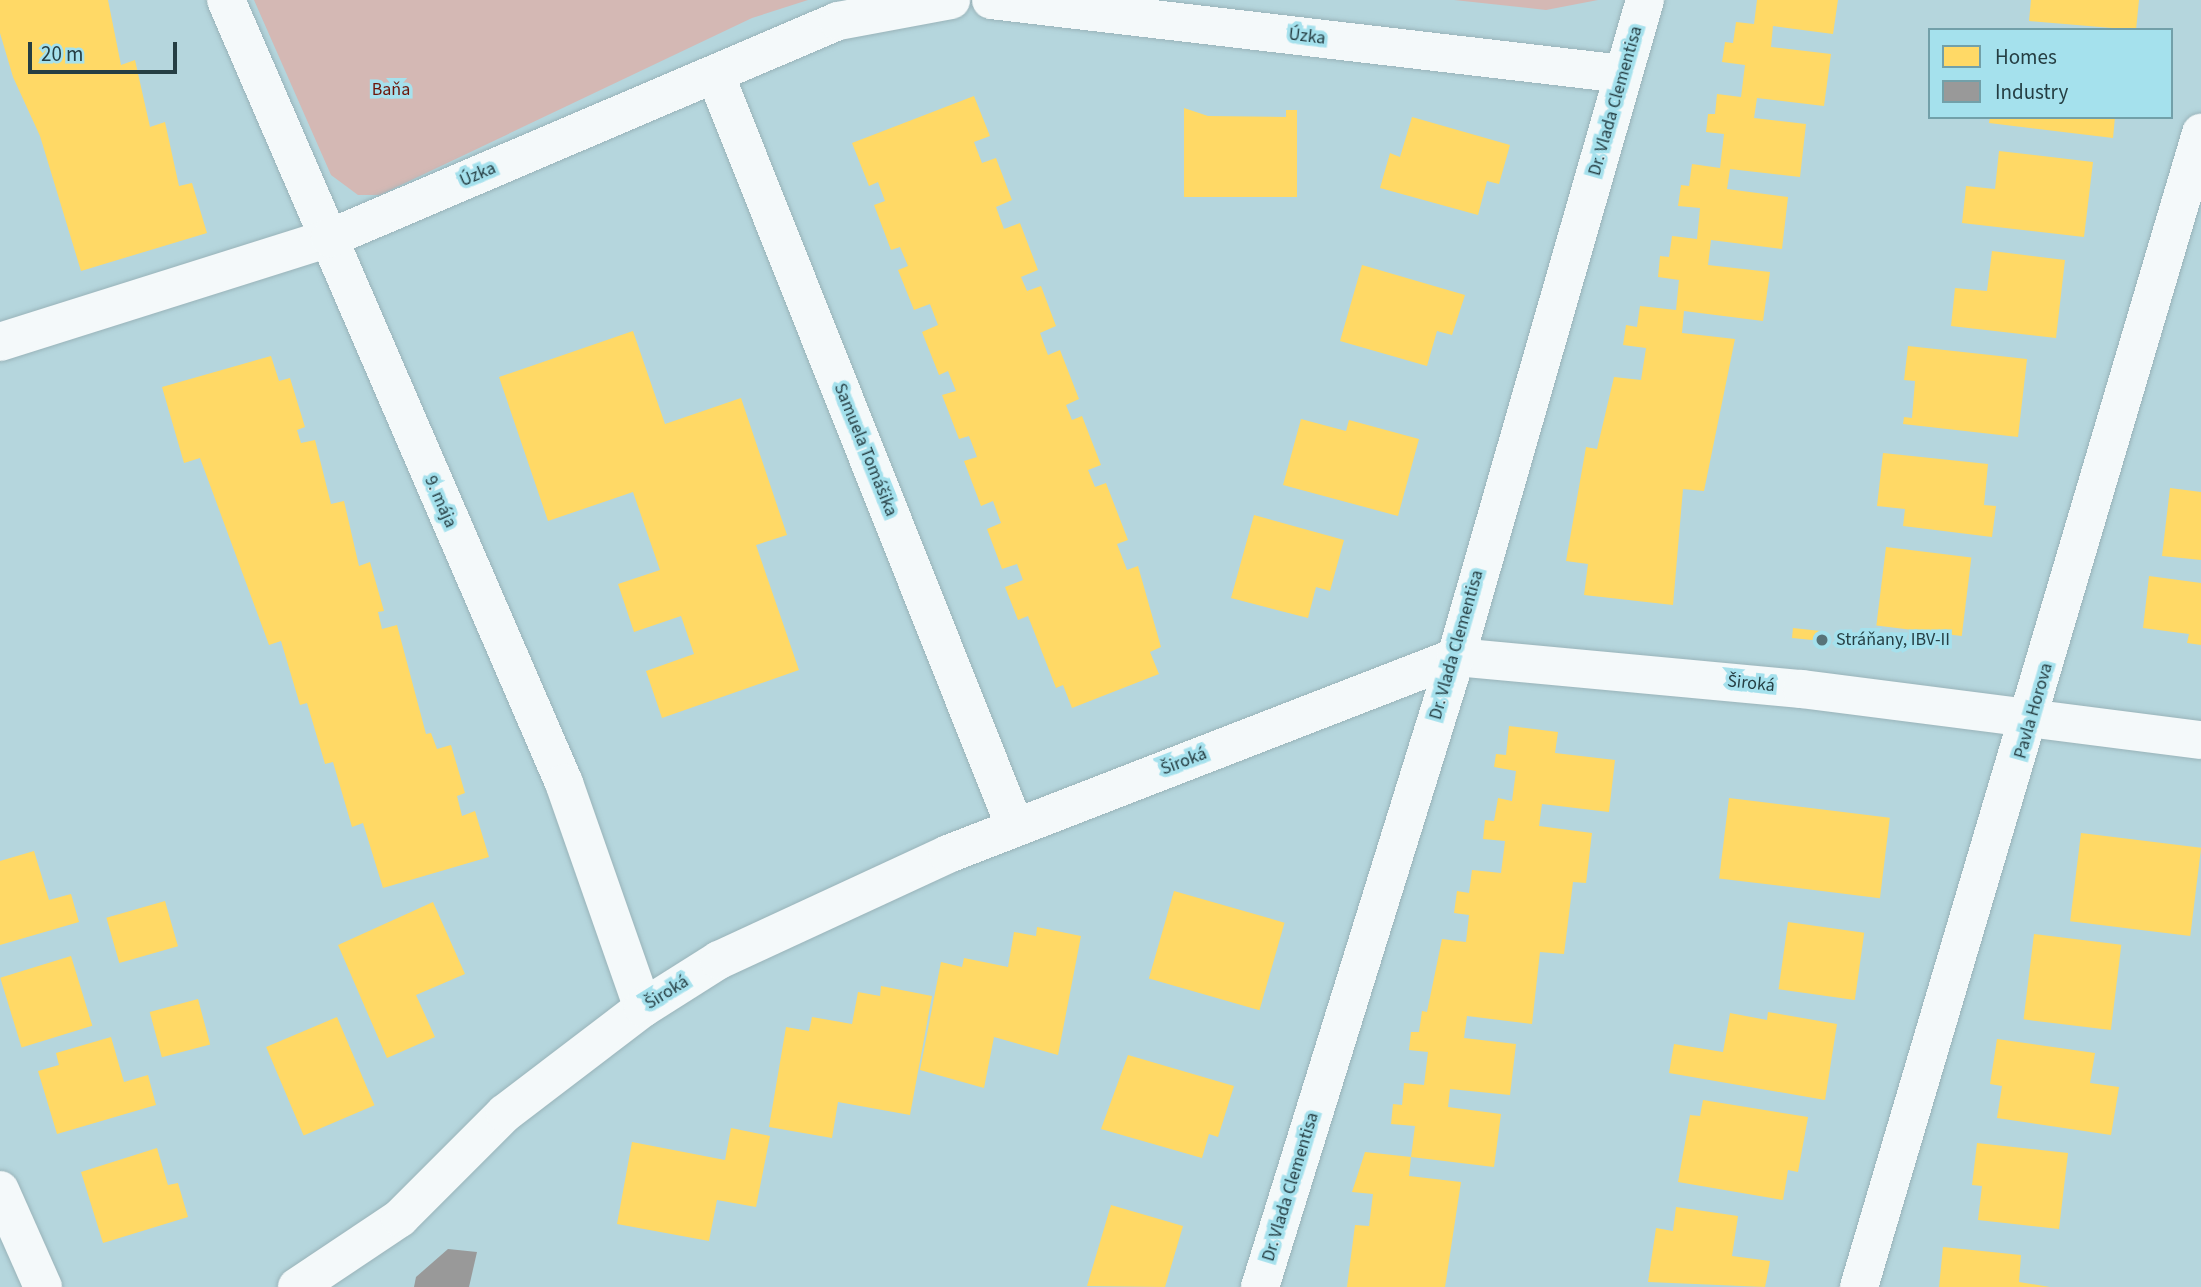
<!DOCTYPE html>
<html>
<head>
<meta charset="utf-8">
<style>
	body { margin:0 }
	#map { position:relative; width:2201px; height:1287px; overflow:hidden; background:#b5d6dd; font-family:"Source Sans 3",sans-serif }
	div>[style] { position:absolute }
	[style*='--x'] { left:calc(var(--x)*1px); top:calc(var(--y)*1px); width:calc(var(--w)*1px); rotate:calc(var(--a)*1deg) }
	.green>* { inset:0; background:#d4b8b4 }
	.homes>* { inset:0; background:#ffd966; transform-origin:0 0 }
	.industry>* { inset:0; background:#999 }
	.roads { filter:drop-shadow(0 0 2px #99b3b9) drop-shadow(0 0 2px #99b3b9) }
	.minor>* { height:38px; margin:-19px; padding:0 19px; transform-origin:19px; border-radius:19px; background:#f4f9fa }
	.dots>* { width:19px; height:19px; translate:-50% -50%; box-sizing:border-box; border:4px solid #a5e1ed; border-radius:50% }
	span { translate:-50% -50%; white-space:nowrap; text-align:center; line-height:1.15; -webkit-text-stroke:7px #a5e1ed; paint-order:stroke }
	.street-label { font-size:18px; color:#253e43 }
	.park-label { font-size:18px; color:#6c1408 }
	.poi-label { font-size:18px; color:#253e43 }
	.left { translate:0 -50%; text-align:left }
	.legend { position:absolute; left:1928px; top:28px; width:245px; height:91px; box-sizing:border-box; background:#a5e1ed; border:2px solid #72a0a9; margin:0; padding:9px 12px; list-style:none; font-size:21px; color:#253e43 }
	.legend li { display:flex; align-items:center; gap:14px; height:35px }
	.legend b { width:35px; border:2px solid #72a0a9 }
	.scale { position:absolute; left:28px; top:42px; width:149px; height:32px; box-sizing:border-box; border:4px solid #253e43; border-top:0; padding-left:9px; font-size:21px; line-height:24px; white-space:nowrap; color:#253e43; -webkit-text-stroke:5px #a5e1ed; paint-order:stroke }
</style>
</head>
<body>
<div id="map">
	<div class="green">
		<i style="clip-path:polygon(254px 0,808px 0,752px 18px,380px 195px,358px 195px,331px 175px)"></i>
		<i style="clip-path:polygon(1454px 0,1598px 0,1546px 10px)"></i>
	</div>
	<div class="homes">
		<i style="clip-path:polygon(0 0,108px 0,121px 65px,135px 60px,150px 127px,165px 122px,179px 186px,192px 183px,207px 233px,81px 271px,40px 136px,13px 77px,0 33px)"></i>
		<i style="clip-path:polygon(1757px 0,1838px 0,1833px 34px,1773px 26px,1771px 47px,1831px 54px,1824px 106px,1757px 98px,1754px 118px,1806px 124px,1800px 177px,1730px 169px,1727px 189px,1788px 197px,1782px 249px,1711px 240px,1708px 265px,1770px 272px,1763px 321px,1684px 311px,1682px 333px,1735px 339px,1704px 491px,1683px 489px,1673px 605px,1584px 595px,1588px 564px,1566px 561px,1586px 447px,1597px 449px,1614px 377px,1641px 380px,1646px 348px,1623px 345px,1626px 325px,1637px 327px,1640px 306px,1676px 310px,1679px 280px,1658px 277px,1660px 256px,1669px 257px,1672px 236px,1697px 239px,1700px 208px,1678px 206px,1681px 185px,1689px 186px,1692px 164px,1720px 168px,1724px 134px,1706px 132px,1708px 114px,1715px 114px,1717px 94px,1741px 97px,1745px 65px,1722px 62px,1725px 42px,1733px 43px,1736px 22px,1754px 24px)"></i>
		<i style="clip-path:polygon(2031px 0,2139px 0,2136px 30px,2029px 21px)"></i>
		<i style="clip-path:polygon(974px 96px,990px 136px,974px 142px,982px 163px,996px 158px,1012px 200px,996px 207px,1004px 229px,1020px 223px,1038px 270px,1021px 277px,1027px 291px,1041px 286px,1056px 326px,1040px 333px,1048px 355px,1060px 350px,1079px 399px,1066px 405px,1072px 420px,1082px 416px,1101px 465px,1088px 470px,1095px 487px,1106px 483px,1128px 540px,1117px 544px,1127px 570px,1138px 566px,1161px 647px,1150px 652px,1159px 674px,1072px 708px,1063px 685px,1056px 688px,1028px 616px,1018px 620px,1005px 587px,1023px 580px,1017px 564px,1002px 569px,987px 529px,1001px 523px,993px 501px,981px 506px,964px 461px,977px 457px,969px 436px,959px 439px,942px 395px,956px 391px,948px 371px,939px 375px,922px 332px,938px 325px,930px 304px,914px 310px,898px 270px,908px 266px,900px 247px,891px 250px,874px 205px,885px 201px,878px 182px,869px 186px,852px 143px)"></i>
		<i style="clip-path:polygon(1184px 108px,1208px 116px,1286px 117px,1286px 110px,1297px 110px,1297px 197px,1184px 197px)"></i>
		<i style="clip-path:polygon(1412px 117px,1510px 145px,1499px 184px,1487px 181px,1478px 215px,1380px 188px,1390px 153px,1400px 157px)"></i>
		<i style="clip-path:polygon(1990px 117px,2115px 117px,2113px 138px,1989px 123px)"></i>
		<i style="clip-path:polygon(1999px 151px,2093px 162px,2084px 237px,1962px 223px,1966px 186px,1995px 189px)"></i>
		<i style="clip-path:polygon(1992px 251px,2065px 260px,2056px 338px,1951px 326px,1955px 288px,1987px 291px)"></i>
		<i style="clip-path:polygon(1362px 265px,1465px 295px,1452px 335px,1437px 331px,1427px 366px,1340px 341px)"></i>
		<i style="clip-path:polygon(633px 331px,665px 424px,741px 398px,787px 535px,756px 545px,799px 670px,662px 718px,646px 671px,694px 654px,681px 616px,634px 632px,618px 584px,660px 570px,633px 492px,548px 521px,499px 377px)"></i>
		<i style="clip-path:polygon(1908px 346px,2027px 359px,2018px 437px,1903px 424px,1904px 417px,1912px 418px,1915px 381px,1904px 380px)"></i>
		<i style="clip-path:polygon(271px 356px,279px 381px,290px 378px,305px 427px,297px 430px,301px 443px,315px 440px,331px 504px,344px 501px,359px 566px,370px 562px,384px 611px,378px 612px,382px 629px,397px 625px,426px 734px,431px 733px,437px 749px,451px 745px,465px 793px,457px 796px,462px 816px,475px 811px,489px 857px,383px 888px,363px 823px,352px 827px,333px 762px,325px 764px,307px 703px,300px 705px,281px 641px,269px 645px,200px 458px,184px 463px,162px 387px)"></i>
		<i style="clip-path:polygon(1301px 419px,1346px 431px,1349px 420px,1419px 439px,1398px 516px,1283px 485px)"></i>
		<i style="clip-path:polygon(1883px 453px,1988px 464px,1984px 505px,1996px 506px,1992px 537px,1903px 526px,1905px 509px,1877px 506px)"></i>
		<i style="clip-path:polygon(2170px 488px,2201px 492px,2201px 560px,2162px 556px)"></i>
		<i style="clip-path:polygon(1254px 515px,1344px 540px,1330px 591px,1316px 587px,1308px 618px,1231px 598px)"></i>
		<i style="left:1886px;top:547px;width:86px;height:79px;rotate:7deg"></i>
		<i style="clip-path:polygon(2149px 576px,2201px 583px,2201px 645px,2187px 643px,2189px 634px,2143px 628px)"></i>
		<i style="left:1793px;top:628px;width:28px;height:10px;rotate:6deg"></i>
		<i style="clip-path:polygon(1509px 726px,1558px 732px,1555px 753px,1615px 760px,1609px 812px,1542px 804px,1539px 826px,1592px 833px,1586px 883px,1573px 882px,1564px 954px,1540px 952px,1532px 1024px,1467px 1016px,1464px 1038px,1516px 1044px,1510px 1095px,1450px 1089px,1448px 1107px,1501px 1114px,1494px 1167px,1411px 1157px,1415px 1126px,1391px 1124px,1393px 1104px,1402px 1105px,1404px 1083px,1424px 1085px,1428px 1052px,1409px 1050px,1411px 1032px,1419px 1032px,1422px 1011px,1427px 1012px,1442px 939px,1466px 942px,1469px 915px,1454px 913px,1457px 891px,1469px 893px,1472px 870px,1501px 873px,1505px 841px,1483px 839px,1485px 820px,1494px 821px,1498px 798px,1512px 801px,1516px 771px,1494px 767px,1496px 754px,1506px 755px)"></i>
		<i style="left:1729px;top:798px;width:162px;height:81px;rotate:7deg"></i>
		<i style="left:2081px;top:833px;width:121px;height:89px;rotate:7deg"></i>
		<i style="clip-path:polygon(34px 851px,49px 900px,71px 894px,79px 922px,0 945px,0 861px)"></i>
		<i style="left:1174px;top:891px;width:115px;height:91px;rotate:16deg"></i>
		<i style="left:165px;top:901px;width:47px;height:61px;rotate:74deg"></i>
		<i style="clip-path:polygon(433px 902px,465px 974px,416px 995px,435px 1037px,387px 1058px,338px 945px)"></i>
		<i style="left:1788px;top:922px;width:77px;height:68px;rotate:8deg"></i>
		<i style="clip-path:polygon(1037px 927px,1081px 936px,1058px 1055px,994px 1037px,984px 1088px,920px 1070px,941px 962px,962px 967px,964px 958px,1008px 967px,1014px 932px,1036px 936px)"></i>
		<i style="left:2034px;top:934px;width:88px;height:86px;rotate:7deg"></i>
		<i style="left:71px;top:956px;width:73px;height:74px;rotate:73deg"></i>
		<i style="clip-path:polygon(881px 986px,932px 996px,910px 1115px,838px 1102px,832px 1138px,769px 1127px,786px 1027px,809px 1031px,812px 1017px,852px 1024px,858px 992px,880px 996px)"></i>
		<i style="left:198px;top:999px;width:47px;height:50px;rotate:75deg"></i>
		<i style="clip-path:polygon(1768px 1012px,1837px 1024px,1825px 1100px,1669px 1073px,1674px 1044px,1723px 1052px,1730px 1013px,1767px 1020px)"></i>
		<i style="left:337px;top:1017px;width:96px;height:77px;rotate:67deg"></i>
		<i style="clip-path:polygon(111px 1037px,124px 1082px,148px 1075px,156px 1105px,57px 1134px,38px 1071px,59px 1065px,56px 1053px)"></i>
		<i style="clip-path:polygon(1997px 1039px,2095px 1053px,2090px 1083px,2119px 1087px,2111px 1135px,1997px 1118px,2002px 1086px,1990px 1084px)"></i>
		<i style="clip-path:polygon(1128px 1055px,1234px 1086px,1218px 1137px,1209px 1134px,1202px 1158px,1101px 1129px)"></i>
		<i style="clip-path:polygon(1703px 1100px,1808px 1117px,1798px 1172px,1788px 1170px,1783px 1200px,1678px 1182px,1690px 1115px,1700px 1116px)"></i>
		<i style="clip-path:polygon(731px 1128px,770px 1136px,756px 1207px,717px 1200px,709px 1241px,617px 1224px,632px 1142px,725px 1160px)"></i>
		<i style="clip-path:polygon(1977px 1143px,2068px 1153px,2059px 1229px,1978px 1220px,1982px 1186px,1972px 1185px)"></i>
		<i style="clip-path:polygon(157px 1148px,168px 1185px,178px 1183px,188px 1217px,103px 1243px,81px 1172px)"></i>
		<i style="clip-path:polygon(1365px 1152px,1411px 1157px,1409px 1176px,1461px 1182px,1445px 1287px,1347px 1287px,1355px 1225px,1369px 1226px,1373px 1194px,1352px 1192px)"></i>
		<i style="clip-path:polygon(1111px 1205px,1183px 1226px,1165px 1287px,1087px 1286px)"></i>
		<i style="clip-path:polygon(1676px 1207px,1738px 1216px,1732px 1256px,1770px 1261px,1765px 1287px,1648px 1282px,1656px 1228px,1673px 1231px)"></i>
		<i style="clip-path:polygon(1943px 1247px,2021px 1255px,2019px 1282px,2050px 1287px,1939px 1287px)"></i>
	</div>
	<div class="industry">
		<i style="clip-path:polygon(448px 1249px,477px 1252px,469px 1287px,414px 1287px,416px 1277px)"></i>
	</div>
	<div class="roads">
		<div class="minor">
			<i style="--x:226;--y:0;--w:853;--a:66.65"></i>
			<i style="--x:564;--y:783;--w:238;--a:70.7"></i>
			<i style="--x:991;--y:0;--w:636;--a:6.68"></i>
			<i style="--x:715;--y:74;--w:811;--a:68.28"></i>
			<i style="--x:0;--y:342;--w:346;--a:-17.5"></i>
			<i style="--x:330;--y:238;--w:552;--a:-23.13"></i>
			<i style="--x:838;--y:21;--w:115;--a:-10.5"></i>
			<i style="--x:0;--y:1190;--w:106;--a:66.1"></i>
			<i style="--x:297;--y:1287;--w:124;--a:-33.8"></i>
			<i style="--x:400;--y:1218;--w:148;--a:-45"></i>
			<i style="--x:505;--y:1113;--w:173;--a:-37.3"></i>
			<i style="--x:643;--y:1008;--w:90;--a:-32.3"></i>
			<i style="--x:719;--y:960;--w:252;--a:-24.8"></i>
			<i style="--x:948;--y:854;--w:545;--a:-21.2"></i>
			<i style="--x:1456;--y:657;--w:347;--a:5.3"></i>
			<i style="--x:1802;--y:689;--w:402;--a:7.3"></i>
			<i style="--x:1260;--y:1287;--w:660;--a:-72.72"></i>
			<i style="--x:1456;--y:657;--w:684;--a:-73.95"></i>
			<i style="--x:1859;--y:1287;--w:1204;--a:-73.49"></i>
		</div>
	</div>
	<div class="dots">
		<i style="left:1822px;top:640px;background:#577379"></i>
	</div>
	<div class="street-label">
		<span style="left:1307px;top:37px;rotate:7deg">Úzka</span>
		<span style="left:1616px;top:101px;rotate:-74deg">Dr. Vlada Clementisa</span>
		<span style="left:478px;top:175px;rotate:-23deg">Úzka</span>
		<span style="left:865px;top:450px;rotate:68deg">Samuela Tomášika</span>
		<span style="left:440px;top:502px;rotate:66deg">9. mája</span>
		<span style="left:1457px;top:645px;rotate:-74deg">Dr. Vlada Clementisa</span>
		<span style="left:1751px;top:684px;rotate:6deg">Široká</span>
		<span style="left:2034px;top:711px;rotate:-74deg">Pavla Horova</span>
		<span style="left:1184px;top:762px;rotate:-21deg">Široká</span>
		<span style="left:667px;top:993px;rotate:-32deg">Široká</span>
		<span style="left:1291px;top:1187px;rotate:-73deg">Dr. Vlada Clementisa</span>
	</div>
	<div class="park-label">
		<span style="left:391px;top:90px">Baňa</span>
	</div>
	<div class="poi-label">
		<span class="left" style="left:1836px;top:640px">Stráňany, IBV-II</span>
	</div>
	<ul class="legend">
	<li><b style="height:19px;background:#ffd966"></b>Homes</li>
	<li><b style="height:19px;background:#999"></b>Industry</li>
	</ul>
	<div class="scale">20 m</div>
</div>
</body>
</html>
